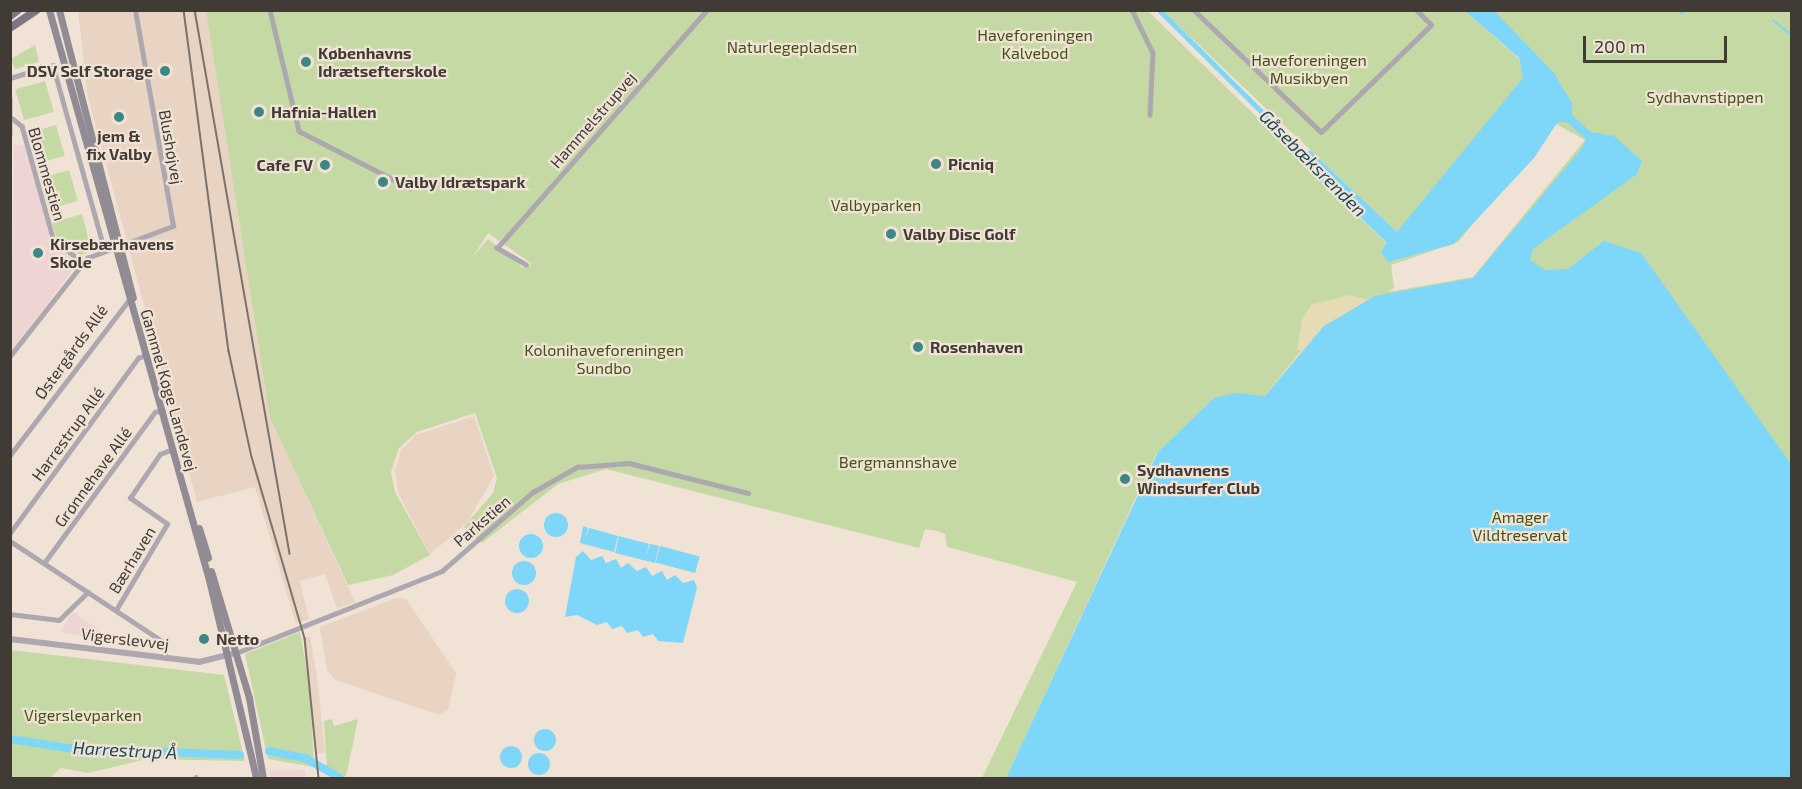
<!DOCTYPE html>
<html>
<head>
<meta charset="utf-8">
<style>
	body { margin:0 }
	#map { position:relative; width:1802px; height:789px; overflow:hidden; background:#f1e2d6; font-family:"Exo 2",sans-serif }
	div>[style] { position:absolute }
	[style*='--x'] { left:calc(var(--x)*1px); top:calc(var(--y)*1px); width:calc(var(--w)*1px); rotate:calc(var(--a)*1deg) }
	.built>* { inset:0; background:#e9d4c3 }
	.education>* { inset:0; background:#efd4d4 }
	.green>* { inset:0; background:#c4d9a3; transform-origin:0 0 }
	.sand>* { inset:0; background:#e5dcb6 }
	.water>* { inset:0; background:#7ed6f8; transform-origin:0 0 }
	.round { border-radius:50% }
	.stream>* { height:1.5px; margin:-0.75px; padding:0 0.75px; transform-origin:0.75px; border-radius:0.75px; background:#7ed6f8 }
	.canal>* { height:5px; margin:-2.5px; padding:0 2.5px; transform-origin:2.5px; border-radius:2.5px; background:#7ed6f8 }
	.river>* { height:8px; margin:-4px; padding:0 4px; transform-origin:4px; border-radius:4px; background:#7ed6f8 }
	.minor>* { height:4.5px; margin:-2.25px; padding:0 2.25px; transform-origin:2.25px; border-radius:2.25px; background:#ada8af }
	.tertiary>* { height:6px; margin:-3px; padding:0 3px; transform-origin:3px; border-radius:3px; background:#ada8af }
	.secondary>* { height:7px; margin:-3.5px; padding:0 3.5px; transform-origin:3.5px; border-radius:3.5px; background:#918b94 }
	.primary>* { height:8px; margin:-4px; padding:0 4px; transform-origin:4px; border-radius:4px; background:#7d7581 }
	.tram>* { height:1.5px; margin:-0.75px; padding:0 0.75px; transform-origin:0.75px; border-radius:0.75px; background:#7b726b }
	.dots>* { width:16px; height:16px; translate:-50% -50%; box-sizing:border-box; border:3px solid #f1e2d6; border-radius:50% }
	span { translate:-50% -50%; white-space:nowrap; text-align:center; line-height:1.15; -webkit-text-stroke:4.5px #f1e2d6; paint-order:stroke }
	.park-label { font-size:16px; color:#415515 }
	.poi-label { font-size:16px; color:#413b36; font-weight:700 }
	.left { translate:0 -50%; text-align:left }
	.right { translate:-100% -50%; text-align:right }
	.street-label { font-size:16px; color:#413b36 }
	.water-label { font-size:18px; color:#174a5b; font-style:italic }
	.frame { position:absolute; inset:0; border:12px solid #413b36; pointer-events:none }
	.scale { position:absolute; left:1583px; top:36px; width:144px; height:27px; box-sizing:border-box; border:3px solid #413b36; border-top:0; padding-left:8px; font-size:18px; line-height:21px; white-space:nowrap; color:#413b36; -webkit-text-stroke:4px #f1e2d6; paint-order:stroke }
</style>
</head>
<body>
<div id="map">
	<div class="built">
		<i style="clip-path:polygon(78px 11px,206px 11px,270px 418px,355px 602px,337px 609px,325px 574px,300px 581px,309px 619px,296px 624px,255px 487px,197px 502px,88px 97px)"></i>
		<i style="clip-path:polygon(474px 416px,494px 476px,467px 523px,430px 554px,399px 495px,395px 471px,401px 450px,416px 435px)"></i>
		<i style="clip-path:polygon(396px 598px,406px 599px,456px 673px,448px 710px,439px 715px,335px 680px,327px 670px,320px 627px)"></i>
		<i style="clip-path:polygon(310px 636px,317px 676px,325px 753px,316px 754px,303px 639px)"></i>
	</div>
	<div class="education">
		<i style="clip-path:polygon(14px 145px,25px 146px,50px 238px,79px 262px,11px 351px)"></i>
		<i style="clip-path:polygon(73px 612px,99px 630px,98px 639px,60px 632px)"></i>
		<i style="clip-path:polygon(305px 770px,306px 778px,270px 778px,269px 771px)"></i>
	</div>
	<div class="green">
		<i style="clip-path:polygon(evenodd,206px 11px,1148px 11px,1388px 245px,1397px 232px,1163px 11px,1465px 11px,1519px 59px,1522px 72px,1533px 57px,1494px 11px,1791px 11px,1791px 778px,1214px 398px,1156px 454px,1006px 778px,982px 778px,1077px 582px,947px 547px,945px 534px,938px 531px,925px 529px,919px 548px,606px 469px,558px 484px,482px 543px,464px 527px,493px 493px,497px 478px,475px 413px,417px 432px,399px 448px,391px 472px,395px 492px,430px 555px,393px 575px,348px 585px,270px 418px,206px 11px,1556px 124px,1585px 140px,1473px 277px,1388px 292px,1394px 288px,1391px 265px,1458px 242px,1556px 124px,206px 11px,488px 233px,532px 264px,523px 268px,488px 239px,473px 257px,488px 233px,206px 11px,1344px 300px,1260px 403px,1259px 403px,1343px 299px,1344px 300px)"></i>
		<i style="clip-path:polygon(35px 45px,39px 62px,15px 69px,11px 59px)"></i>
		<i style="left:45px;top:81px;width:32px;height:31px;rotate:74deg"></i>
		<i style="left:56px;top:125px;width:32px;height:30px;rotate:74deg"></i>
		<i style="left:69px;top:170px;width:32px;height:30px;rotate:74deg"></i>
		<i style="clip-path:polygon(82px 214px,91px 249px,81px 256px,57px 239px,52px 223px)"></i>
		<i style="clip-path:polygon(300px 632px,310px 688px,314px 767px,268px 759px,245px 654px)"></i>
		<i style="clip-path:polygon(11px 650px,224px 675px,245px 761px,147px 759px,88px 773px,61px 768px,50px 778px,11px 778px)"></i>
		<i style="clip-path:polygon(332px 719px,334px 726px,358px 719px,346px 777px,327px 767px,324px 721px)"></i>
	</div>
	<div class="sand">
		<i style="clip-path:polygon(1348px 295px,1370px 300px,1324px 326px,1302px 352px,1297px 349px,1302px 319px,1311px 305px)"></i>
	</div>
	<div class="water">
		<i style="clip-path:polygon(1465px 11px,1494px 11px,1554px 73px,1572px 103px,1572px 115px,1591px 132px,1614px 136px,1642px 161px,1637px 174px,1533px 249px,1530px 260px,1545px 270px,1568px 269px,1604px 241px,1641px 253px,1791px 464px,1791px 778px,1006px 778px,1158px 452px,1214px 398px,1235px 393px,1265px 396px,1324px 326px,1375px 296px,1473px 278px,1582px 148px,1586px 139px,1567px 122px,1557px 123px,1534px 158px,1454px 244px,1388px 262px,1381px 252px,1387px 243px,1301px 160px,1310px 150px,1397px 232px,1523px 78px,1519px 58px)"></i>
		<i class="round" style="left:544px;top:513px;width:24px;height:24px"></i>
		<i style="clip-path:polygon(583px 526px,588px 528px,585px 540px,589px 528px,618px 536px,614px 552px,580px 543px)"></i>
		<i class="round" style="left:519px;top:534px;width:24px;height:24px"></i>
		<i style="clip-path:polygon(619px 536px,649px 544px,646px 556px,650px 544px,659px 546px,655px 563px,615px 553px)"></i>
		<i style="left:660px;top:546px;width:41px;height:17px;rotate:15deg"></i>
		<i style="clip-path:polygon(583px 551px,591px 560px,602px 556px,606px 563px,616px 559px,621px 568px,628px 563px,637px 571px,646px 567px,652px 576px,662px 571px,667px 580px,675px 575px,683px 583px,694px 580px,697px 588px,683px 643px,658px 641px,653px 634px,643px 637px,638px 630px,627px 633px,622px 626px,612px 629px,607px 622px,597px 625px,577px 615px,565px 617px,576px 557px)"></i>
		<i class="round" style="left:512px;top:561px;width:24px;height:24px"></i>
		<i class="round" style="left:505px;top:589px;width:24px;height:24px"></i>
		<i class="round" style="left:534px;top:729px;width:22px;height:22px"></i>
		<i class="round" style="left:500px;top:746px;width:22px;height:22px"></i>
		<i class="round" style="left:528px;top:753px;width:22px;height:22px"></i>
	</div>
	<div class="stream">
		<i style="--x:1681;--y:14;--w:6;--a:-45"></i>
		<i style="--x:1773;--y:20;--w:24;--a:38"></i>
	</div>
	<div class="canal">
		<i style="--x:1159;--y:10;--w:211;--a:44.8"></i>
	</div>
	<div class="river">
		<i style="--x:10;--y:739;--w:58;--a:9"></i>
		<i style="--x:67;--y:748;--w:173;--a:2.3"></i>
		<i style="--x:269;--y:751;--w:37;--a:11"></i>
		<i style="--x:305;--y:758;--w:40;--a:29.7"></i>
	</div>
	<div class="minor">
		<i style="--x:270;--y:10;--w:124;--a:76.5"></i>
		<i style="--x:299;--y:131;--w:125;--a:27.2"></i>
		<i style="--x:1132;--y:10;--w:48;--a:64"></i>
		<i style="--x:1153;--y:53;--w:62;--a:92.8"></i>
		<i style="--x:1194;--y:10;--w:176;--a:43.8"></i>
		<i style="--x:1321;--y:132;--w:153;--a:-44.2"></i>
		<i style="--x:1431;--y:25;--w:21;--a:-135"></i>
		<i style="--x:10;--y:78;--w:45;--a:-16.8"></i>
		<i style="--x:53;--y:65;--w:193;--a:74.4"></i>
		<i style="--x:10;--y:98;--w:36;--a:90"></i>
		<i style="--x:12;--y:118;--w:13;--a:39"></i>
		<i style="--x:22;--y:126;--w:116;--a:74.5"></i>
		<i style="--x:53;--y:238;--w:39;--a:40"></i>
		<i style="--x:526;--y:265;--w:34;--a:-150"></i>
		<i style="--x:497;--y:248;--w:317;--a:-48.6"></i>
		<i style="--x:10;--y:356;--w:125;--a:-51.8"></i>
		<i style="--x:87;--y:258;--w:92;--a:-20.4"></i>
		<i style="--x:173;--y:226;--w:219;--a:-100"></i>
		<i style="--x:10;--y:455;--w:200;--a:-52.5"></i>
		<i style="--x:10;--y:533;--w:217;--a:-53.8"></i>
		<i style="--x:138;--y:358;--w:9;--a:-21"></i>
		<i style="--x:10;--y:541;--w:184;--a:33.3"></i>
		<i style="--x:164;--y:642;--w:16;--a:83"></i>
		<i style="--x:44;--y:563;--w:187;--a:-53.7"></i>
		<i style="--x:155;--y:412;--w:8;--a:-14"></i>
		<i style="--x:116;--y:610;--w:100;--a:-59.3"></i>
		<i style="--x:167;--y:524;--w:45;--a:-144.9"></i>
		<i style="--x:130;--y:498;--w:53;--a:-55.7"></i>
		<i style="--x:160;--y:454;--w:12;--a:-20"></i>
		<i style="--x:10;--y:614;--w:49;--a:7"></i>
		<i style="--x:59;--y:620;--w:40;--a:-44"></i>
		<i style="--x:236;--y:653;--w:222;--a:-21.7"></i>
		<i style="--x:442;--y:571;--w:121;--a:-41"></i>
		<i style="--x:533;--y:492;--w:51;--a:-29.6"></i>
		<i style="--x:577;--y:467;--w:52;--a:-4.4"></i>
		<i style="--x:629;--y:463;--w:123;--a:14.1"></i>
		<i style="--x:195;--y:778;--w:1;--a:-45"></i>
	</div>
	<div class="tertiary">
		<i style="--x:10;--y:639;--w:190;--a:6.9"></i>
		<i style="--x:199;--y:662;--w:38;--a:-14"></i>
	</div>
	<div class="secondary">
		<i style="--x:49;--y:10;--w:592;--a:74.32"></i>
		<i style="--x:209;--y:580;--w:204;--a:76.6"></i>
		<i style="--x:59;--y:10;--w:297;--a:75.6"></i>
		<i style="--x:199;--y:528;--w:31;--a:73"></i>
		<i style="--x:211;--y:571;--w:133;--a:73.3"></i>
		<i style="--x:249;--y:698;--w:81;--a:80.1"></i>
	</div>
	<div class="primary">
		<i style="--x:10;--y:16;--w:10;--a:-37"></i>
		<i style="--x:10;--y:28;--w:32;--a:-34"></i>
	</div>
	<div class="tram">
		<i style="--x:184;--y:10;--w:344;--a:82.5"></i>
		<i style="--x:229;--y:351;--w:108;--a:77.8"></i>
		<i style="--x:252;--y:457;--w:189;--a:73.7"></i>
		<i style="--x:305;--y:638;--w:141;--a:84.3"></i>
		<i style="--x:195;--y:10;--w:552;--a:80.09"></i>
	</div>
	<div class="dots">
		<i style="left:306px;top:62px;background:#3e8683"></i>
		<i style="left:165px;top:71px;background:#3e8683"></i>
		<i style="left:259px;top:112px;background:#3e8683"></i>
		<i style="left:119px;top:117px;background:#3e8683"></i>
		<i style="left:936px;top:164px;background:#3e8683"></i>
		<i style="left:325px;top:165px;background:#3e8683"></i>
		<i style="left:383px;top:182px;background:#3e8683"></i>
		<i style="left:891px;top:234px;background:#3e8683"></i>
		<i style="left:38px;top:253px;background:#3e8683"></i>
		<i style="left:918px;top:347px;background:#3e8683"></i>
		<i style="left:1125px;top:479px;background:#3e8683"></i>
		<i style="left:204px;top:639px;background:#3e8683"></i>
	</div>
	<div class="park-label">
		<span style="left:1035px;top:44px">Haveforeningen<br>Kalvebod</span>
		<span style="left:792px;top:47px">Naturlegepladsen</span>
		<span style="left:1309px;top:69px">Haveforeningen<br>Musikbyen</span>
		<span style="left:1705px;top:97px">Sydhavnstippen</span>
		<span style="left:876px;top:205px">Valbyparken</span>
		<span style="left:604px;top:359px">Kolonihaveforeningen<br>Sundbo</span>
		<span style="left:898px;top:462px">Bergmannshave</span>
		<span style="left:1520px;top:526px">Amager<br>Vildtreservat</span>
		<span style="left:83px;top:715px">Vigerslevparken</span>
	</div>
	<div class="poi-label">
		<span class="left" style="left:318px;top:62px">Københavns<br>Idrætsefterskole</span>
		<span class="right" style="left:153px;top:71px">DSV Self Storage</span>
		<span class="left" style="left:271px;top:112px">Hafnia-Hallen</span>
		<span style="left:119px;top:145px">jem &amp;<br>fix Valby</span>
		<span class="left" style="left:948px;top:164px">Picniq</span>
		<span class="right" style="left:313px;top:165px">Cafe FV</span>
		<span class="left" style="left:395px;top:182px">Valby Idrætspark</span>
		<span class="left" style="left:903px;top:234px">Valby Disc Golf</span>
		<span class="left" style="left:50px;top:253px">Kirsebærhavens<br>Skole</span>
		<span class="left" style="left:930px;top:347px">Rosenhaven</span>
		<span class="left" style="left:1137px;top:479px">Sydhavnens<br>Windsurfer Club</span>
		<span class="left" style="left:216px;top:639px">Netto</span>
	</div>
	<div class="street-label">
		<span style="left:593px;top:120px;rotate:-49deg">Hammelstrupvej</span>
		<span style="left:171px;top:147px;rotate:80deg">Blushøjvej</span>
		<span style="left:47px;top:174px;rotate:74deg">Blommestien</span>
		<span style="left:71px;top:352px;rotate:-54deg">Østergårds Allé</span>
		<span style="left:169px;top:390px;rotate:74deg">Gammel Køge Landevej</span>
		<span style="left:68px;top:434px;rotate:-54deg">Harrestrup Allé</span>
		<span style="left:93px;top:477px;rotate:-54deg">Grønnehave Allé</span>
		<span style="left:482px;top:521px;rotate:-41deg">Parkstien</span>
		<span style="left:132px;top:560px;rotate:-59deg">Bærhaven</span>
		<span style="left:125px;top:639px;rotate:7deg">Vigerslevvej</span>
	</div>
	<div class="water-label">
		<span style="left:1313px;top:163px;rotate:45deg">Gåsebæksrenden</span>
		<span style="left:125px;top:750px;rotate:3deg">Harrestrup Å</span>
	</div>
	<div class="frame"></div>
	<div class="scale">200 m</div>
</div>
</body>
</html>
